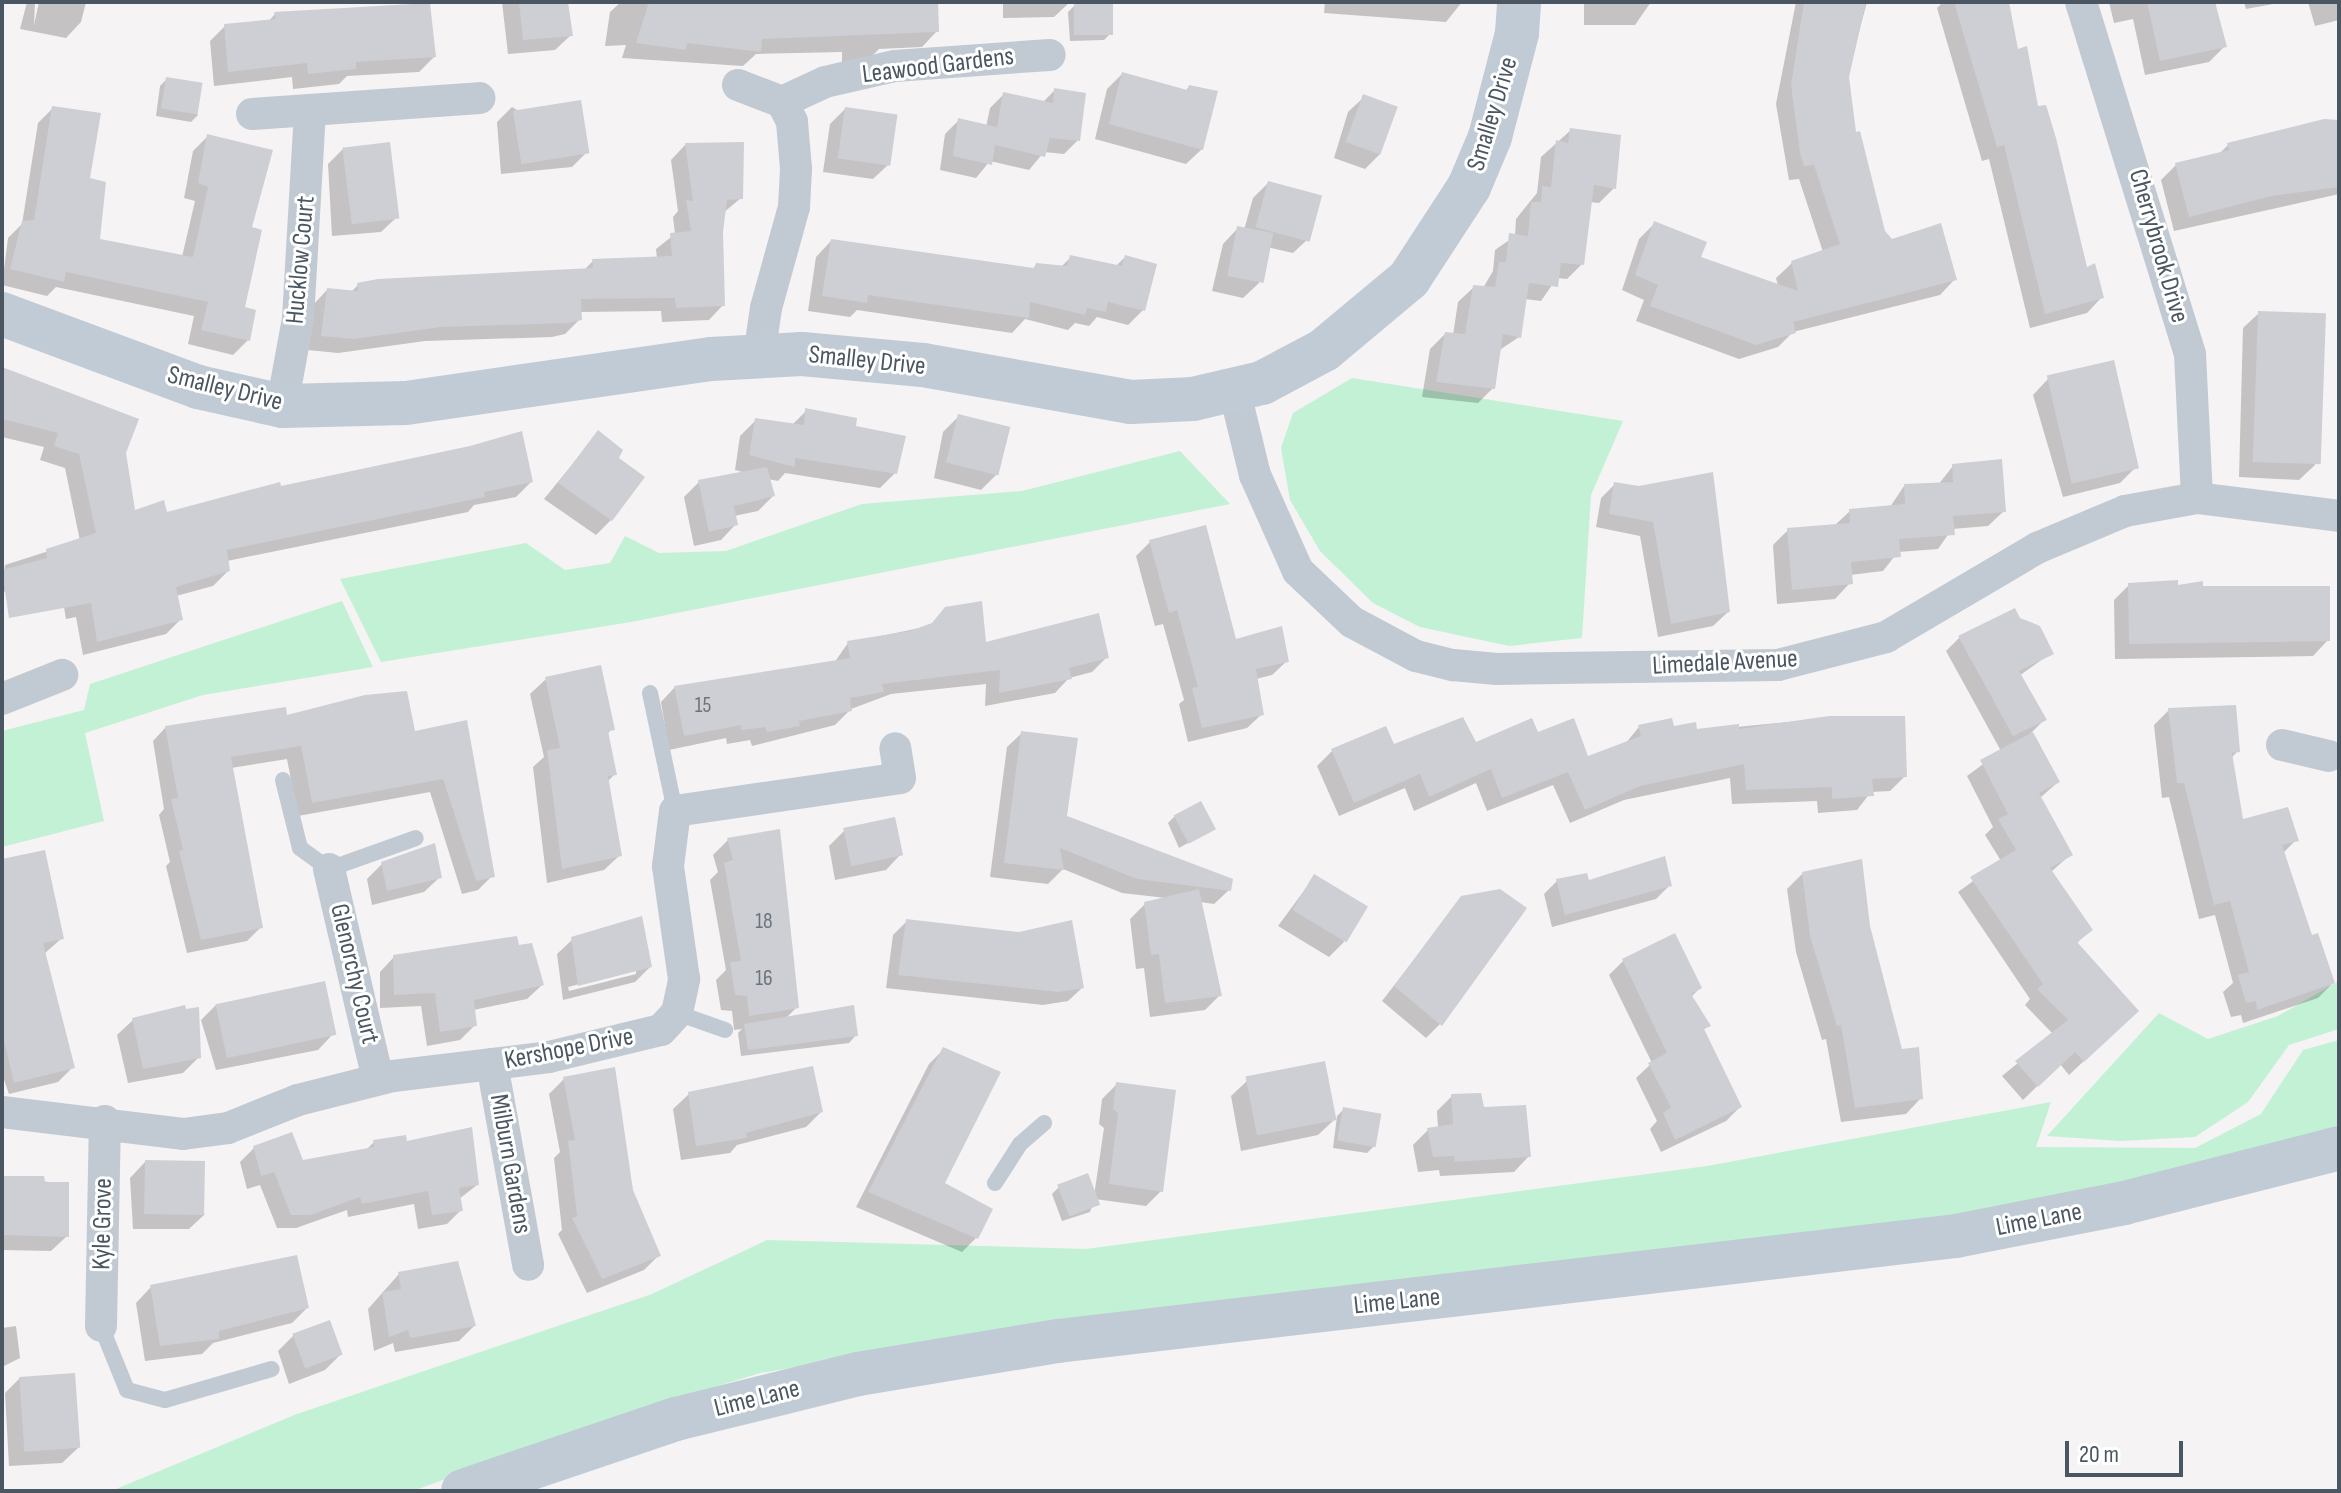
<!DOCTYPE html>
<html>
<head>
<meta charset="utf-8">
<style>
	body { margin:0 }
	#map { position:relative; width:2341px; height:1493px; overflow:hidden; background:#f5f3f3; font-family:"Sofia Sans Condensed",sans-serif }
	div>[style] { position:absolute }
	[style*='--x'] { left:calc(var(--x)*1px); top:calc(var(--y)*1px); width:calc(var(--w)*1px); rotate:calc(var(--a)*1deg) }
	.green>* { inset:0; background:#c3f1d5 }
	.shadow>* { inset:0; background:#0003 }
	.building>* { inset:0; background:#cdcfd5; transform-origin:0 0 }
	.lane>* { height:16px; margin:-8px; padding:0 8px; transform-origin:8px; border-radius:8px; background:#c1cad2 }
	.street>* { height:32px; margin:-16px; padding:0 16px; transform-origin:16px; border-radius:16px; background:#c1cad2 }
	.secondary>* { height:44px; margin:-22px; padding:0 22px; transform-origin:22px; border-radius:22px; background:#c1cbd6 }
	span { translate:-50% -50%; white-space:nowrap; text-align:center; line-height:1.15; -webkit-text-stroke:6px #fff; paint-order:stroke }
	.number-label { font-size:22px; color:#6b747e }
	.number-label span { -webkit-text-stroke-width:0 }
	.street-label { font-size:26px; color:#4a5661 }
	.frame { position:absolute; inset:0; border:4px solid #4a5661; pointer-events:none }
	.scale { position:absolute; left:2065px; top:1441px; width:118px; height:36px; box-sizing:border-box; border:4px solid #4a5661; border-top:0; padding-left:10px; font-size:24px; line-height:28px; white-space:nowrap; color:#4a5661; -webkit-text-stroke:6px #fff; paint-order:stroke }
</style>
</head>
<body>
<div id="map">
	<div class="green">
		<i style="clip-path:polygon(1352px 378px,1623px 421px,1591px 495px,1582px 638px,1509px 646px,1420px 627px,1373px 603px,1320px 551px,1290px 500px,1281px 448px,1293px 413px)"></i>
		<i style="clip-path:polygon(1180px 451px,1230px 504px,631px 622px,381px 662px,340px 579px,526px 543px,565px 570px,610px 563px,625px 536px,659px 553px,726px 551px,862px 504px,1022px 491px)"></i>
		<i style="clip-path:polygon(342px 601px,373px 667px,203px 695px,85px 733px,104px 821px,2px 847px,2px 731px,84px 710px,90px 684px)"></i>
		<i style="clip-path:polygon(2339px 981px,2339px 1029px,2289px 1045px,2248px 1102px,2195px 1137px,2120px 1141px,2047px 1136px,2159px 1013px,2208px 1039px,2278px 1016px)"></i>
		<i style="clip-path:polygon(2339px 1040px,2339px 1133px,2007px 1212px,1036px 1328px,760px 1373px,594px 1424px,413px 1491px,111px 1491px,297px 1414px,652px 1294px,767px 1240px,1086px 1249px,1707px 1166px,2051px 1102px,2036px 1147px,2195px 1148px,2261px 1114px,2303px 1050px)"></i>
	</div>
	<div class="shadow">
		<i style="clip-path:polygon(27px 2px,35px 2px,34px 25px,39px 2px,86px 2px,81px 22px,66px 38px,20px 29px)"></i>
		<i style="clip-path:polygon(502px 2px,566px 2px,571px 35px,555px 50px,508px 54px)"></i>
		<i style="clip-path:polygon(621px 2px,936px 2px,937px 31px,922px 47px,879px 49px,864px 64px,842px 69px,842px 52px,756px 54px,743px 66px,622px 58px,626px 45px,605px 46px,610px 12px)"></i>
		<i style="clip-path:polygon(1003px 2px,1069px 2px,1069px 3px,1054px 17px,1003px 18px)"></i>
		<i style="clip-path:polygon(1325px 2px,1462px 2px,1446px 22px,1324px 13px)"></i>
		<i style="clip-path:polygon(1584px 2px,1651px 2px,1635px 25px,1584px 25px)"></i>
		<i style="clip-path:polygon(1796px 2px,1867px 2px,1847px 76px,1854px 135px,1883px 231px,1891px 241px,1955px 279px,1940px 295px,1793px 332px,1778px 347px,1739px 359px,1636px 321px,1644px 300px,1622px 290px,1639px 239px,1654px 224px,1699px 258px,1778px 286px,1776px 278px,1792px 263px,1823px 252px,1799px 179px,1789px 180px,1776px 104px)"></i>
		<i style="clip-path:polygon(1943px 2px,2007px 2px,2016px 51px,2085px 270px,2102px 297px,2087px 313px,2030px 328px,1989px 159px,1982px 161px,1937px 8px)"></i>
		<i style="clip-path:polygon(2109px 2px,2213px 2px,2224px 47px,2209px 62px,2145px 75px,2133px 19px,2114px 23px)"></i>
		<i style="clip-path:polygon(2244px 2px,2284px 2px,2246px 9px)"></i>
		<i style="clip-path:polygon(2308px 2px,2339px 2px,2339px 20px,2315px 26px)"></i>
		<i style="clip-path:polygon(1075px 5px,1111px 33px,1104px 40px,1070px 41px,1068px 12px)"></i>
		<i style="clip-path:polygon(275px 14px,434px 57px,419px 72px,347px 76px,339px 84px,293px 89px,292px 77px,214px 86px,210px 41px,225px 26px,268px 22px)"></i>
		<i style="clip-path:polygon(1122px 74px,1185px 91px,1189px 87px,1202px 149px,1186px 164px,1095px 139px,1107px 89px)"></i>
		<i style="clip-path:polygon(167px 79px,198px 115px,191px 122px,156px 116px,160px 86px)"></i>
		<i style="clip-path:polygon(1055px 90px,1078px 140px,1064px 154px,1044px 152px,1029px 170px,990px 161px,976px 178px,940px 170px,945px 134px,959px 120px,986px 127px,990px 108px,1004px 94px,1042px 103px)"></i>
		<i style="clip-path:polygon(1364px 97px,1381px 153px,1365px 169px,1334px 158px,1348px 112px)"></i>
		<i style="clip-path:polygon(512px 107px,587px 152px,572px 167px,501px 174px,497px 122px)"></i>
		<i style="clip-path:polygon(53px 108px,87px 180px,98px 241px,182px 257px,195px 201px,184px 198px,193px 151px,208px 136px,250px 228px,242px 309px,248px 340px,233px 355px,188px 344px,194px 316px,56px 287px,47px 296px,2px 285px,8px 238px,22px 224px,38px 123px)"></i>
		<i style="clip-path:polygon(845px 109px,889px 164px,873px 179px,823px 172px,830px 124px)"></i>
		<i style="clip-path:polygon(2339px 120px,2339px 194px,2174px 231px,2161px 180px,2176px 165px,2219px 154px,2228px 145px)"></i>
		<i style="clip-path:polygon(1571px 130px,1614px 188px,1599px 203px,1590px 202px,1582px 264px,1567px 279px,1557px 278px,1541px 301px,1525px 299px,1519px 337px,1498px 351px,1493px 388px,1478px 403px,1422px 397px,1430px 349px,1445px 334px,1453px 335px,1458px 302px,1474px 287px,1483px 288px,1493px 271px,1495px 250px,1515px 236px,1516px 219px,1537px 193px,1541px 157px)"></i>
		<i style="clip-path:polygon(685px 145px,741px 198px,723px 213px,723px 305px,709px 320px,662px 322px,661px 311px,579px 312px,580px 319px,565px 334px,552px 337px,425px 341px,338px 353px,308px 350px,313px 305px,327px 290px,351px 292px,358px 285px,584px 270px,593px 261px,657px 258px,656px 249px,675px 234px,673px 217px,678px 211px,671px 160px)"></i>
		<i style="clip-path:polygon(343px 149px,397px 217px,381px 232px,332px 236px,328px 164px)"></i>
		<i style="clip-path:polygon(1268px 183px,1309px 238px,1293px 253px,1267px 247px,1259px 283px,1243px 298px,1212px 291px,1223px 244px,1238px 228px,1244px 230px,1253px 198px)"></i>
		<i style="clip-path:polygon(831px 241px,1032px 270px,1036px 265px,1061px 267px,1071px 257px,1116px 266px,1125px 257px,1143px 310px,1128px 325px,1097px 317px,1089px 326px,1075px 323px,1068px 330px,1025px 319px,1012px 333px,857px 310px,850px 317px,808px 311px,816px 257px)"></i>
		<i style="clip-path:polygon(2259px 313px,2315px 465px,2299px 480px,2239px 477px,2243px 328px)"></i>
		<i style="clip-path:polygon(2px 370px,136px 420px,124px 453px,133px 512px,166px 515px,280px 488px,531px 482px,516px 497px,474px 505px,468px 512px,227px 561px,228px 571px,213px 586px,176px 596px,181px 619px,166px 634px,83px 655px,76px 617px,66px 619px,60px 584px,2px 592px,5px 565px,80px 541px,65px 468px,40px 460px,44px 447px,2px 437px)"></i>
		<i style="clip-path:polygon(2048px 379px,2135px 468px,2120px 483px,2063px 497px,2033px 395px)"></i>
		<i style="clip-path:polygon(806px 411px,853px 427px,895px 473px,880px 488px,785px 473px,778px 481px,768px 479px,773px 496px,758px 511px,734px 516px,736px 524px,721px 540px,694px 546px,684px 497px,699px 482px,746px 473px,735px 470px,740px 436px,755px 421px,792px 425px)"></i>
		<i style="clip-path:polygon(959px 416px,996px 475px,981px 490px,934px 478px,943px 432px)"></i>
		<i style="clip-path:polygon(598px 433px,616px 459px,611px 520px,596px 535px,544px 499px)"></i>
		<i style="clip-path:polygon(1953px 466px,2004px 511px,1988px 526px,1952px 529px,1938px 549px,1898px 552px,1883px 571px,1850px 575px,1850px 583px,1835px 599px,1777px 604px,1773px 545px,1788px 530px,1834px 526px,1850px 511px,1890px 507px,1904px 486px,1938px 485px)"></i>
		<i style="clip-path:polygon(1615px 484px,1639px 488px,1728px 612px,1713px 626px,1658px 637px,1640px 536px,1596px 527px,1601px 498px)"></i>
		<i style="clip-path:polygon(1150px 542px,1234px 642px,1287px 661px,1272px 675px,1256px 679px,1262px 714px,1247px 728px,1188px 742px,1179px 704px,1184px 700px,1163px 624px,1155px 626px,1136px 556px)"></i>
		<i style="clip-path:polygon(2129px 585px,2328px 640px,2313px 656px,2115px 659px,2114px 600px)"></i>
		<i style="clip-path:polygon(2018px 619px,2051px 653px,2019px 676px,2044px 720px,2031px 733px,2058px 782px,2040px 798px,2070px 855px,2051px 872px,2090px 930px,2076px 944px,2122px 1025px,2069px 1075px,2060px 1064px,2023px 1100px,2002px 1076px,2053px 1034px,2025px 1005px,2030px 999px,1958px 892px,2001px 861px,1985px 835px,1993px 827px,1967px 776px,2001px 751px,1946px 651px,1959px 638px)"></i>
		<i style="clip-path:polygon(929px 626px,984px 645px,1107px 657px,1092px 672px,1069px 678px,1055px 693px,985px 706px,986px 684px,891px 694px,851px 709px,835px 725px,752px 746px,750px 740px,727px 744px,726px 738px,669px 750px,661px 702px,675px 687px,834px 663px,848px 643px)"></i>
		<i style="clip-path:polygon(546px 679px,612px 729px,607px 734px,615px 774px,607px 782px,620px 855px,604px 870px,547px 883px,533px 767px,544px 757px,530px 694px)"></i>
		<i style="clip-path:polygon(2169px 710px,2238px 751px,2231px 758px,2241px 822px,2296px 840px,2283px 853px,2311px 937px,2333px 983px,2318px 998px,2243px 1023px,2241px 1015px,2231px 1017px,2223px 992px,2233px 983px,2215px 915px,2199px 919px,2169px 797px,2162px 798px,2154px 725px)"></i>
		<i style="clip-path:polygon(286px 718px,413px 734px,466px 723px,492px 876px,478px 890px,462px 894px,430px 792px,298px 816px,287px 759px,231px 768px,261px 927px,247px 941px,187px 953px,166px 866px,170px 862px,159px 815px,164px 809px,153px 741px,166px 727px)"></i>
		<i style="clip-path:polygon(1829px 718px,1905px 776px,1890px 791px,1871px 792px,1857px 810px,1818px 813px,1817px 801px,1732px 804px,1730px 778px,1624px 800px,1570px 823px,1553px 785px,1487px 811px,1476px 783px,1414px 811px,1405px 788px,1339px 816px,1317px 766px,1332px 751px,1475px 744px,1537px 735px,1587px 759px,1625px 744px,1639px 727px,1696px 731px)"></i>
		<i style="clip-path:polygon(1022px 733px,1065px 817px,1229px 890px,1214px 904px,1200px 902px,1220px 995px,1205px 1010px,1150px 1017px,1144px 968px,1136px 969px,1130px 919px,1145px 904px,1166px 898px,1122px 893px,1063px 869px,1048px 884px,990px 877px,1007px 747px)"></i>
		<i style="clip-path:polygon(1175px 816px,1213px 829px,1179px 848px,1168px 823px)"></i>
		<i style="clip-path:polygon(844px 831px,901px 854px,886px 870px,835px 880px,829px 846px)"></i>
		<i style="clip-path:polygon(728px 840px,797px 1007px,785px 1019px,856px 1035px,849px 1043px,741px 1056px,738px 1033px,742px 1029px,734px 1030px,732px 1011px,721px 1010px,716px 980px,726px 970px,710px 880px,718px 872px,713px 855px)"></i>
		<i style="clip-path:polygon(2px 861px,62px 938px,44px 954px,73px 1067px,58px 1082px,9px 1094px,2px 1074px)"></i>
		<i style="clip-path:polygon(382px 864px,440px 877px,424px 892px,372px 905px,367px 879px)"></i>
		<i style="clip-path:polygon(1802px 874px,1868px 926px,1900px 1052px,1921px 1098px,1906px 1114px,1841px 1122px,1826px 1039px,1822px 1040px,1796px 952px,1787px 889px)"></i>
		<i style="clip-path:polygon(1315px 876px,1344px 942px,1329px 957px,1278px 926px)"></i>
		<i style="clip-path:polygon(1557px 881px,1669px 886px,1656px 899px,1552px 927px,1544px 894px)"></i>
		<i style="clip-path:polygon(1462px 898px,1440px 1024px,1426px 1038px,1382px 1001px)"></i>
		<i style="clip-path:polygon(907px 921px,1019px 934px,1082px 988px,1068px 1001px,1043px 1005px,886px 988px,893px 935px)"></i>
		<i style="clip-path:polygon(1674px 936px,1700px 988px,1691px 997px,1708px 1025px,1703px 1031px,1740px 1107px,1726px 1121px,1661px 1152px,1650px 1129px,1657px 1121px,1636px 1078px,1652px 1063px,1609px 975px,1623px 961px)"></i>
		<i style="clip-path:polygon(evenodd,573px 939px,650px 967px,635px 982px,563px 1000px,557px 954px,573px 939px,636px 970px,636px 974px,569px 991px,568px 987px,636px 970px)"></i>
		<i style="clip-path:polygon(518px 947px,542px 985px,527px 999px,473px 1010px,475px 1025px,460px 1040px,427px 1046px,421px 1006px,380px 1008px,380px 972px,394px 957px)"></i>
		<i style="clip-path:polygon(216px 1005px,333px 1034px,318px 1050px,216px 1070px,201px 1020px)"></i>
		<i style="clip-path:polygon(133px 1020px,199px 1057px,183px 1073px,128px 1083px,117px 1035px)"></i>
		<i style="clip-path:polygon(943px 1050px,943px 1184px,976px 1238px,962px 1252px,856px 1207px,929px 1064px)"></i>
		<i style="clip-path:polygon(564px 1079px,631px 1190px,659px 1255px,644px 1270px,587px 1293px,558px 1234px,562px 1230px,554px 1158px,560px 1152px,549px 1094px)"></i>
		<i style="clip-path:polygon(1247px 1081px,1334px 1120px,1318px 1135px,1241px 1151px,1231px 1096px)"></i>
		<i style="clip-path:polygon(1117px 1084px,1161px 1191px,1146px 1206px,1095px 1199px,1090px 1212px,1062px 1221px,1052px 1194px,1059px 1187px,1094px 1196px,1104px 1128px,1099px 1124px,1102px 1099px)"></i>
		<i style="clip-path:polygon(689px 1094px,821px 1112px,806px 1127px,737px 1145px,730px 1153px,681px 1160px,673px 1109px)"></i>
		<i style="clip-path:polygon(1452px 1096px,1482px 1110px,1529px 1156px,1514px 1172px,1440px 1176px,1439px 1170px,1418px 1172px,1413px 1145px,1428px 1130px,1438px 1128px,1437px 1111px)"></i>
		<i style="clip-path:polygon(1344px 1109px,1374px 1146px,1367px 1153px,1333px 1148px,1337px 1116px)"></i>
		<i style="clip-path:polygon(374px 1142px,477px 1185px,459px 1199px,461px 1210px,447px 1224px,418px 1229px,414px 1204px,348px 1217px,347px 1210px,296px 1228px,277px 1228px,260px 1185px,247px 1189px,240px 1162px,254px 1148px,301px 1162px,366px 1150px)"></i>
		<i style="clip-path:polygon(145px 1162px,205px 1214px,189px 1229px,133px 1229px,130px 1178px)"></i>
		<i style="clip-path:polygon(12px 1178px,67px 1184px,67px 1236px,51px 1251px,2px 1250px,2px 1183px)"></i>
		<i style="clip-path:polygon(399px 1274px,474px 1326px,459px 1341px,395px 1352px,393px 1343px,374px 1351px,368px 1309px)"></i>
		<i style="clip-path:polygon(151px 1287px,307px 1308px,292px 1323px,213px 1343px,202px 1354px,145px 1361px,136px 1303px)"></i>
		<i style="clip-path:polygon(16px 1326px,20px 1358px,2px 1367px,2px 1328px)"></i>
		<i style="clip-path:polygon(293px 1336px,340px 1355px,325px 1370px,289px 1384px,278px 1351px)"></i>
		<i style="clip-path:polygon(20px 1378px,78px 1448px,62px 1463px,9px 1466px,5px 1393px)"></i>
	</div>
	<div class="building">
		<i style="clip-path:polygon(519px 2px,568px 2px,573px 36px,523px 40px)"></i>
		<i style="clip-path:polygon(649px 2px,938px 2px,939px 32px,762px 39px,761px 52px,687px 43px,686px 50px,636px 43px)"></i>
		<i style="left:1074px;top:2px;width:39px;height:33px"></i>
		<i style="clip-path:polygon(1804px 2px,1866px 2px,1849px 77px,1856px 132px,1860px 131px,1885px 231px,1892px 239px,1941px 223px,1957px 280px,1793px 322px,1796px 333px,1756px 345px,1650px 306px,1658px 285px,1635px 275px,1654px 221px,1707px 242px,1701px 257px,1798px 291px,1791px 261px,1840px 244px,1814px 165px,1804px 166px,1800px 153px,1791px 85px)"></i>
		<i style="clip-path:polygon(1954px 2px,2009px 2px,2018px 49px,2027px 46px,2038px 106px,2046px 105px,2056px 138px,2087px 267px,2095px 263px,2104px 298px,2045px 314px,2004px 145px,1997px 147px)"></i>
		<i style="clip-path:polygon(2147px 2px,2215px 2px,2227px 47px,2160px 61px)"></i>
		<i style="clip-path:polygon(430px 3px,436px 57px,356px 62px,356px 69px,308px 74px,307px 63px,228px 72px,224px 24px,276px 19px,274px 12px)"></i>
		<i style="clip-path:polygon(1122px 72px,1187px 90px,1189px 85px,1218px 91px,1203px 150px,1109px 124px)"></i>
		<i style="left:166px;top:77px;width:37px;height:32px;rotate:9deg"></i>
		<i style="clip-path:polygon(1054px 88px,1086px 93px,1080px 141px,1050px 138px,1045px 157px,995px 145px,992px 165px,953px 156px,958px 118px,997px 127px,1003px 92px,1053px 103px)"></i>
		<i style="left:1363px;top:94px;width:37px;height:51px;rotate:20deg"></i>
		<i style="left:581px;top:100px;width:54px;height:69px;rotate:81deg"></i>
		<i style="clip-path:polygon(52px 106px,101px 113px,90px 178px,106px 182px,100px 239px,193px 257px,208px 187px,198px 183px,207px 134px,273px 150px,252px 227px,262px 230px,245px 307px,256px 310px,250px 341px,201px 330px,208px 302px,66px 272px,64px 282px,10px 269px,22px 221px,34px 220px)"></i>
		<i style="left:845px;top:107px;width:53px;height:52px;rotate:8deg"></i>
		<i style="clip-path:polygon(2324px 119px,2339px 120px,2339px 187px,2272px 196px,2189px 217px,2175px 163px,2229px 150px,2227px 143px)"></i>
		<i style="clip-path:polygon(1570px 128px,1621px 135px,1616px 189px,1594px 185px,1584px 265px,1561px 263px,1558px 287px,1529px 283px,1521px 338px,1503px 334px,1495px 389px,1436px 382px,1445px 332px,1465px 334px,1473px 285px,1495px 287px,1499px 262px,1506px 262px,1509px 233px,1528px 236px,1531px 202px,1541px 202px,1542px 186px,1551px 187px,1556px 140px,1568px 143px)"></i>
		<i style="left:390px;top:142px;width:77px;height:48px;rotate:83deg"></i>
		<i style="clip-path:polygon(744px 142px,743px 199px,727px 200px,723px 232px,725px 306px,676px 308px,675px 298px,581px 299px,582px 320px,568px 323px,441px 327px,354px 339px,321px 336px,327px 288px,358px 291px,357px 283px,378px 279px,593px 268px,592px 259px,672px 256px,670px 233px,691px 231px,686px 200px,693px 201px,685px 143px)"></i>
		<i style="left:1268px;top:181px;width:56px;height:48px;rotate:15deg"></i>
		<i style="left:1237px;top:226px;width:37px;height:51px;rotate:11deg"></i>
		<i style="clip-path:polygon(831px 239px,1034px 268px,1036px 263px,1067px 266px,1070px 255px,1122px 266px,1125px 255px,1157px 264px,1145px 311px,1108px 302px,1106px 312px,1087px 308px,1085px 315px,1030px 302px,1029px 318px,868px 295px,867px 303px,822px 296px)"></i>
		<i style="left:2258px;top:311px;width:68px;height:151px;rotate:2deg"></i>
		<i style="left:2114px;top:360px;width:111px;height:69px;rotate:77deg"></i>
		<i style="clip-path:polygon(2px 367px,139px 419px,126px 453px,135px 510px,164px 500px,167px 512px,280px 482px,281px 486px,470px 446px,522px 431px,533px 482px,484px 492px,485px 497px,227px 550px,230px 571px,176px 587px,183px 620px,97px 642px,91px 603px,9px 618px,2px 570px,47px 558px,46px 549px,96px 533px,79px 454px,54px 446px,58px 433px,2px 419px)"></i>
		<i style="clip-path:polygon(805px 408px,857px 418px,856px 426px,906px 436px,897px 474px,795px 458px,795px 467px,749px 455px,755px 418px,804px 425px)"></i>
		<i style="left:958px;top:414px;width:54px;height:50px;rotate:14deg"></i>
		<i style="clip-path:polygon(598px 430px,623px 450px,619px 458px,645px 477px,612px 521px,558px 483px)"></i>
		<i style="clip-path:polygon(2002px 459px,2006px 512px,1953px 516px,1955px 535px,1899px 539px,1901px 557px,1851px 562px,1853px 584px,1792px 590px,1787px 528px,1850px 523px,1849px 509px,1905px 504px,1904px 484px,1953px 482px,1952px 464px)"></i>
		<i style="clip-path:polygon(767px 467px,775px 496px,734px 506px,738px 525px,709px 532px,698px 480px)"></i>
		<i style="clip-path:polygon(1713px 472px,1730px 612px,1671px 624px,1653px 522px,1609px 514px,1614px 482px,1639px 486px)"></i>
		<i style="clip-path:polygon(1206px 525px,1236px 639px,1282px 626px,1289px 662px,1256px 669px,1264px 715px,1202px 728px,1192px 688px,1198px 687px,1177px 610px,1169px 613px,1149px 540px)"></i>
		<i style="clip-path:polygon(2178px 580px,2178px 585px,2203px 581px,2203px 586px,2330px 586px,2330px 641px,2129px 644px,2128px 583px)"></i>
		<i style="clip-path:polygon(982px 601px,986px 642px,1099px 613px,1109px 658px,1069px 668px,1072px 679px,999px 693px,1000px 670px,882px 684px,884px 692px,850px 698px,852px 711px,799px 721px,800px 726px,767px 732px,765px 727px,741px 730px,741px 725px,684px 736px,674px 686px,850px 658px,847px 641px,910px 631px,932px 623px,945px 607px)"></i>
		<i style="clip-path:polygon(2015px 608px,2020px 618px,2040px 626px,2054px 654px,2019px 671px,2047px 720px,2013px 736px,1958px 636px)"></i>
		<i style="clip-path:polygon(601px 665px,615px 730px,608px 731px,617px 775px,608px 776px,622px 856px,562px 869px,547px 750px,560px 748px,545px 677px)"></i>
		<i style="clip-path:polygon(407px 691px,415px 731px,467px 720px,495px 877px,476px 881px,443px 779px,312px 803px,301px 746px,231px 757px,263px 928px,201px 940px,179px 851px,183px 850px,171px 799px,178px 798px,165px 726px,286px 707px,287px 715px,365px 695px)"></i>
		<i style="clip-path:polygon(2236px 705px,2240px 752px,2232px 753px,2243px 819px,2288px 807px,2299px 841px,2282px 845px,2312px 935px,2318px 933px,2335px 983px,2257px 1010px,2256px 1001px,2246px 1003px,2238px 975px,2249px 972px,2230px 901px,2214px 905px,2184px 783px,2177px 783px,2168px 708px)"></i>
		<i style="clip-path:polygon(1829px 716px,1905px 716px,1907px 777px,1872px 779px,1874px 796px,1832px 799px,1832px 787px,1746px 790px,1744px 764px,1640px 786px,1585px 810px,1568px 772px,1502px 798px,1491px 769px,1429px 797px,1420px 774px,1354px 803px,1331px 749px,1386px 726px,1394px 744px,1463px 717px,1476px 742px,1532px 718px,1538px 732px,1574px 718px,1588px 756px,1641px 736px,1638px 725px,1672px 718px,1674px 726px,1696px 722px,1697px 729px,1739px 724px,1739px 729px)"></i>
		<i style="clip-path:polygon(1021px 731px,1078px 738px,1067px 816px,1233px 879px,1231px 891px,1137px 879px,1060px 848px,1064px 870px,1004px 863px)"></i>
		<i style="clip-path:polygon(2033px 732px,2060px 782px,2039px 793px,2073px 855px,2050px 868px,2093px 930px,2077px 942px,2139px 1011px,2084px 1062px,2075px 1052px,2038px 1087px,2015px 1061px,2068px 1020px,2037px 989px,2043px 984px,1970px 877px,2016px 850px,1998px 819px,2008px 814px,1980px 760px)"></i>
		<i style="left:1201px;top:801px;width:32px;height:31px;rotate:62deg"></i>
		<i style="left:895px;top:817px;width:39px;height:53px;rotate:78deg"></i>
		<i style="clip-path:polygon(780px 829px,799px 1008px,749px 1016px,747px 996px,735px 995px,730px 962px,741px 961px,724px 863px,733px 860px,727px 838px)"></i>
		<i style="clip-path:polygon(435px 843px,442px 878px,387px 891px,381px 862px)"></i>
		<i style="clip-path:polygon(45px 850px,64px 939px,43px 943px,75px 1068px,14px 1083px,2px 1032px,2px 859px)"></i>
		<i style="clip-path:polygon(1665px 856px,1672px 886px,1565px 915px,1556px 879px,1587px 873px,1589px 880px)"></i>
		<i style="clip-path:polygon(1862px 859px,1870px 926px,1902px 1049px,1919px 1047px,1923px 1099px,1855px 1108px,1841px 1025px,1837px 1026px,1810px 936px,1802px 872px)"></i>
		<i style="left:1314px;top:874px;width:63px;height:42px;rotate:31deg"></i>
		<i style="clip-path:polygon(1199px 889px,1222px 996px,1165px 1003px,1159px 954px,1151px 955px,1144px 902px)"></i>
		<i style="clip-path:polygon(1500px 889px,1527px 908px,1442px 1026px,1394px 986px,1461px 896px)"></i>
		<i style="clip-path:polygon(642px 916px,652px 967px,578px 986px,571px 937px)"></i>
		<i style="clip-path:polygon(906px 919px,1019px 932px,1072px 920px,1084px 988px,1058px 992px,898px 975px)"></i>
		<i style="clip-path:polygon(1675px 933px,1702px 988px,1691px 994px,1711px 1026px,1704px 1029px,1742px 1107px,1675px 1140px,1663px 1113px,1671px 1107px,1648px 1063px,1667px 1053px,1622px 959px)"></i>
		<i style="clip-path:polygon(517px 936px,519px 945px,532px 943px,544px 985px,474px 1000px,477px 1026px,440px 1032px,435px 993px,394px 995px,393px 955px)"></i>
		<i style="left:325px;top:981px;width:55px;height:112px;rotate:78deg"></i>
		<i style="clip-path:polygon(185px 1005px,186px 1009px,199px 1007px,201px 1058px,143px 1069px,132px 1018px)"></i>
		<i style="clip-path:polygon(854px 1005px,858px 1036px,748px 1050px,744px 1024px)"></i>
		<i style="clip-path:polygon(943px 1047px,1001px 1072px,945px 1183px,993px 1209px,978px 1239px,868px 1192px)"></i>
		<i style="left:1325px;top:1061px;width:60px;height:81px;rotate:79deg"></i>
		<i style="clip-path:polygon(813px 1066px,823px 1112px,746px 1133px,747px 1138px,696px 1146px,688px 1092px)"></i>
		<i style="clip-path:polygon(615px 1067px,633px 1190px,661px 1256px,602px 1279px,572px 1218px,577px 1216px,568px 1141px,575px 1140px,563px 1077px)"></i>
		<i style="clip-path:polygon(1116px 1082px,1176px 1090px,1163px 1192px,1109px 1184px,1118px 1113px,1113px 1109px)"></i>
		<i style="clip-path:polygon(1481px 1093px,1484px 1107px,1526px 1105px,1531px 1157px,1455px 1162px,1454px 1156px,1433px 1157px,1427px 1128px,1453px 1124px,1451px 1094px)"></i>
		<i style="left:1343px;top:1107px;width:39px;height:34px;rotate:10deg"></i>
		<i style="clip-path:polygon(472px 1127px,479px 1185px,459px 1188px,463px 1211px,432px 1215px,428px 1191px,362px 1204px,360px 1197px,311px 1215px,291px 1215px,274px 1172px,261px 1176px,253px 1146px,292px 1132px,303px 1160px,374px 1147px,373px 1140px,406px 1135px,407px 1141px)"></i>
		<i style="left:145px;top:1160px;width:60px;height:54px;rotate:1deg"></i>
		<i style="left:1088px;top:1173px;width:34px;height:33px;rotate:69deg"></i>
		<i style="clip-path:polygon(2px 1176px,44px 1176px,45px 1182px,69px 1182px,69px 1237px,2px 1235px)"></i>
		<i style="clip-path:polygon(297px 1255px,309px 1308px,219px 1331px,219px 1339px,160px 1346px,150px 1285px)"></i>
		<i style="clip-path:polygon(458px 1261px,476px 1326px,410px 1338px,408px 1330px,389px 1337px,382px 1292px,401px 1289px,398px 1272px)"></i>
		<i style="left:330px;top:1320px;width:37px;height:40px;rotate:70deg"></i>
		<i style="left:75px;top:1373px;width:75px;height:56px;rotate:86deg"></i>
	</div>
	<div class="lane">
		<i style="--x:650;--y:693;--w:121;--a:78"></i>
		<i style="--x:283;--y:780;--w:70;--a:76"></i>
		<i style="--x:300;--y:848;--w:36;--a:36"></i>
		<i style="--x:329;--y:869;--w:92;--a:-19.6"></i>
		<i style="--x:677;--y:1013;--w:51;--a:19.5"></i>
		<i style="--x:995;--y:1183;--w:46;--a:-57.3"></i>
		<i style="--x:1020;--y:1144;--w:32;--a:-41"></i>
		<i style="--x:101;--y:1326;--w:69;--a:67.9"></i>
		<i style="--x:127;--y:1390;--w:39;--a:15"></i>
		<i style="--x:165;--y:1400;--w:111;--a:-16.2"></i>
	</div>
	<div class="street">
		<i style="--x:2081;--y:2;--w:368;--a:72.8"></i>
		<i style="--x:2190;--y:354;--w:144;--a:87.2"></i>
		<i style="--x:738;--y:85;--w:47;--a:21.1"></i>
		<i style="--x:782;--y:102;--w:22;--a:63"></i>
		<i style="--x:792;--y:122;--w:47;--a:85.1"></i>
		<i style="--x:796;--y:169;--w:38;--a:93"></i>
		<i style="--x:794;--y:207;--w:105;--a:105.5"></i>
		<i style="--x:766;--y:308;--w:49;--a:98.3"></i>
		<i style="--x:782;--y:102;--w:47;--a:-24.9"></i>
		<i style="--x:825;--y:82;--w:72;--a:-12.9"></i>
		<i style="--x:895;--y:66;--w:155;--a:-4.1"></i>
		<i style="--x:252;--y:114;--w:228;--a:-4"></i>
		<i style="--x:1234;--y:389;--w:89;--a:76.3"></i>
		<i style="--x:1255;--y:475;--w:105;--a:65.9"></i>
		<i style="--x:1298;--y:571;--w:74;--a:43.4"></i>
		<i style="--x:1352;--y:622;--w:72;--a:28"></i>
		<i style="--x:1416;--y:656;--w:38;--a:14"></i>
		<i style="--x:1453;--y:665;--w:44;--a:5.2"></i>
		<i style="--x:1497;--y:669;--w:281;--a:-0.8"></i>
		<i style="--x:1778;--y:665;--w:112;--a:-14.5"></i>
		<i style="--x:1886;--y:637;--w:175;--a:-30.5"></i>
		<i style="--x:2037;--y:548;--w:95;--a:-22.8"></i>
		<i style="--x:2125;--y:511;--w:73;--a:-10.2"></i>
		<i style="--x:2197;--y:498;--w:143;--a:7.2"></i>
		<i style="--x:282;--y:406;--w:88;--a:-79.6"></i>
		<i style="--x:298;--y:319;--w:206;--a:-86.7"></i>
		<i style="--x:2;--y:699;--w:65;--a:-21.8"></i>
		<i style="--x:2282;--y:745;--w:48;--a:13.2"></i>
		<i style="--x:329;--y:869;--w:216;--a:76.9"></i>
		<i style="--x:492;--y:1064;--w:204;--a:79.8"></i>
		<i style="--x:2;--y:1112;--w:182;--a:6.9"></i>
		<i style="--x:183;--y:1134;--w:45;--a:-7.6"></i>
		<i style="--x:228;--y:1128;--w:75;--a:-21.8"></i>
		<i style="--x:298;--y:1100;--w:98;--a:-14.2"></i>
		<i style="--x:393;--y:1076;--w:157;--a:-6.9"></i>
		<i style="--x:549;--y:1057;--w:115;--a:-13.6"></i>
		<i style="--x:661;--y:1030;--w:23;--a:-47"></i>
		<i style="--x:677;--y:1013;--w:35;--a:-78"></i>
		<i style="--x:684;--y:979;--w:114;--a:-98.1"></i>
		<i style="--x:668;--y:866;--w:55;--a:-82.7"></i>
		<i style="--x:675;--y:811;--w:227;--a:-8.3"></i>
		<i style="--x:900;--y:778;--w:30;--a:-99"></i>
		<i style="--x:101;--y:1326;--w:205;--a:-88.9"></i>
	</div>
	<div class="secondary">
		<i style="--x:2;--y:314;--w:209;--a:20.4"></i>
		<i style="--x:198;--y:387;--w:86;--a:12.7"></i>
		<i style="--x:282;--y:406;--w:124;--a:-1.4"></i>
		<i style="--x:406;--y:403;--w:308;--a:-8.2"></i>
		<i style="--x:711;--y:359;--w:91;--a:-3.1"></i>
		<i style="--x:802;--y:354;--w:121;--a:5.2"></i>
		<i style="--x:923;--y:365;--w:211;--a:10.1"></i>
		<i style="--x:1131;--y:402;--w:62;--a:-2.8"></i>
		<i style="--x:1193;--y:399;--w:71;--a:-13.1"></i>
		<i style="--x:1262;--y:383;--w:70;--a:-28"></i>
		<i style="--x:1324;--y:350;--w:111;--a:-39.9"></i>
		<i style="--x:1409;--y:279;--w:110;--a:-56.9"></i>
		<i style="--x:1469;--y:187;--w:54;--a:-67.2"></i>
		<i style="--x:1490;--y:137;--w:107;--a:-75.4"></i>
		<i style="--x:1517;--y:33;--w:31;--a:-86"></i>
		<i style="--x:463;--y:1491;--w:225;--a:-18.7"></i>
		<i style="--x:676;--y:1419;--w:187;--a:-13.9"></i>
		<i style="--x:858;--y:1374;--w:203;--a:-9.4"></i>
		<i style="--x:1058;--y:1341;--w:904;--a:-6.67"></i>
		<i style="--x:1956;--y:1236;--w:171;--a:-11.1"></i>
		<i style="--x:2124;--y:1203;--w:222;--a:-14.3"></i>
	</div>
	<div class="number-label">
		<span style="left:703px;top:706px">15</span>
		<span style="left:764px;top:922px">18</span>
		<span style="left:764px;top:979px">16</span>
	</div>
	<div class="street-label">
		<span style="left:938px;top:66px;rotate:-7deg">Leawood Gardens</span>
		<span style="left:1493px;top:114px;rotate:-73deg">Smalley Drive</span>
		<span style="left:2158px;top:246px;rotate:74deg">Cherrybrook Drive</span>
		<span style="left:301px;top:260px;rotate:-85deg">Hucklow Court</span>
		<span style="left:867px;top:361px;rotate:6deg">Smalley Drive</span>
		<span style="left:225px;top:389px;rotate:14deg">Smalley Drive</span>
		<span style="left:1725px;top:663px;rotate:-3deg">Limedale Avenue</span>
		<span style="left:354px;top:974px;rotate:77deg">Glenorchy Court</span>
		<span style="left:569px;top:1049px;rotate:-11deg">Kershope Drive</span>
		<span style="left:510px;top:1164px;rotate:80deg">Milburn Gardens</span>
		<span style="left:2039px;top:1220px;rotate:-11deg">Lime Lane</span>
		<span style="left:103px;top:1224px;rotate:-89deg">Kyle Grove</span>
		<span style="left:1397px;top:1302px;rotate:-6deg">Lime Lane</span>
		<span style="left:757px;top:1399px;rotate:-14deg">Lime Lane</span>
	</div>
	<div class="frame"></div>
	<div class="scale">20 m</div>
</div>
</body>
</html>
